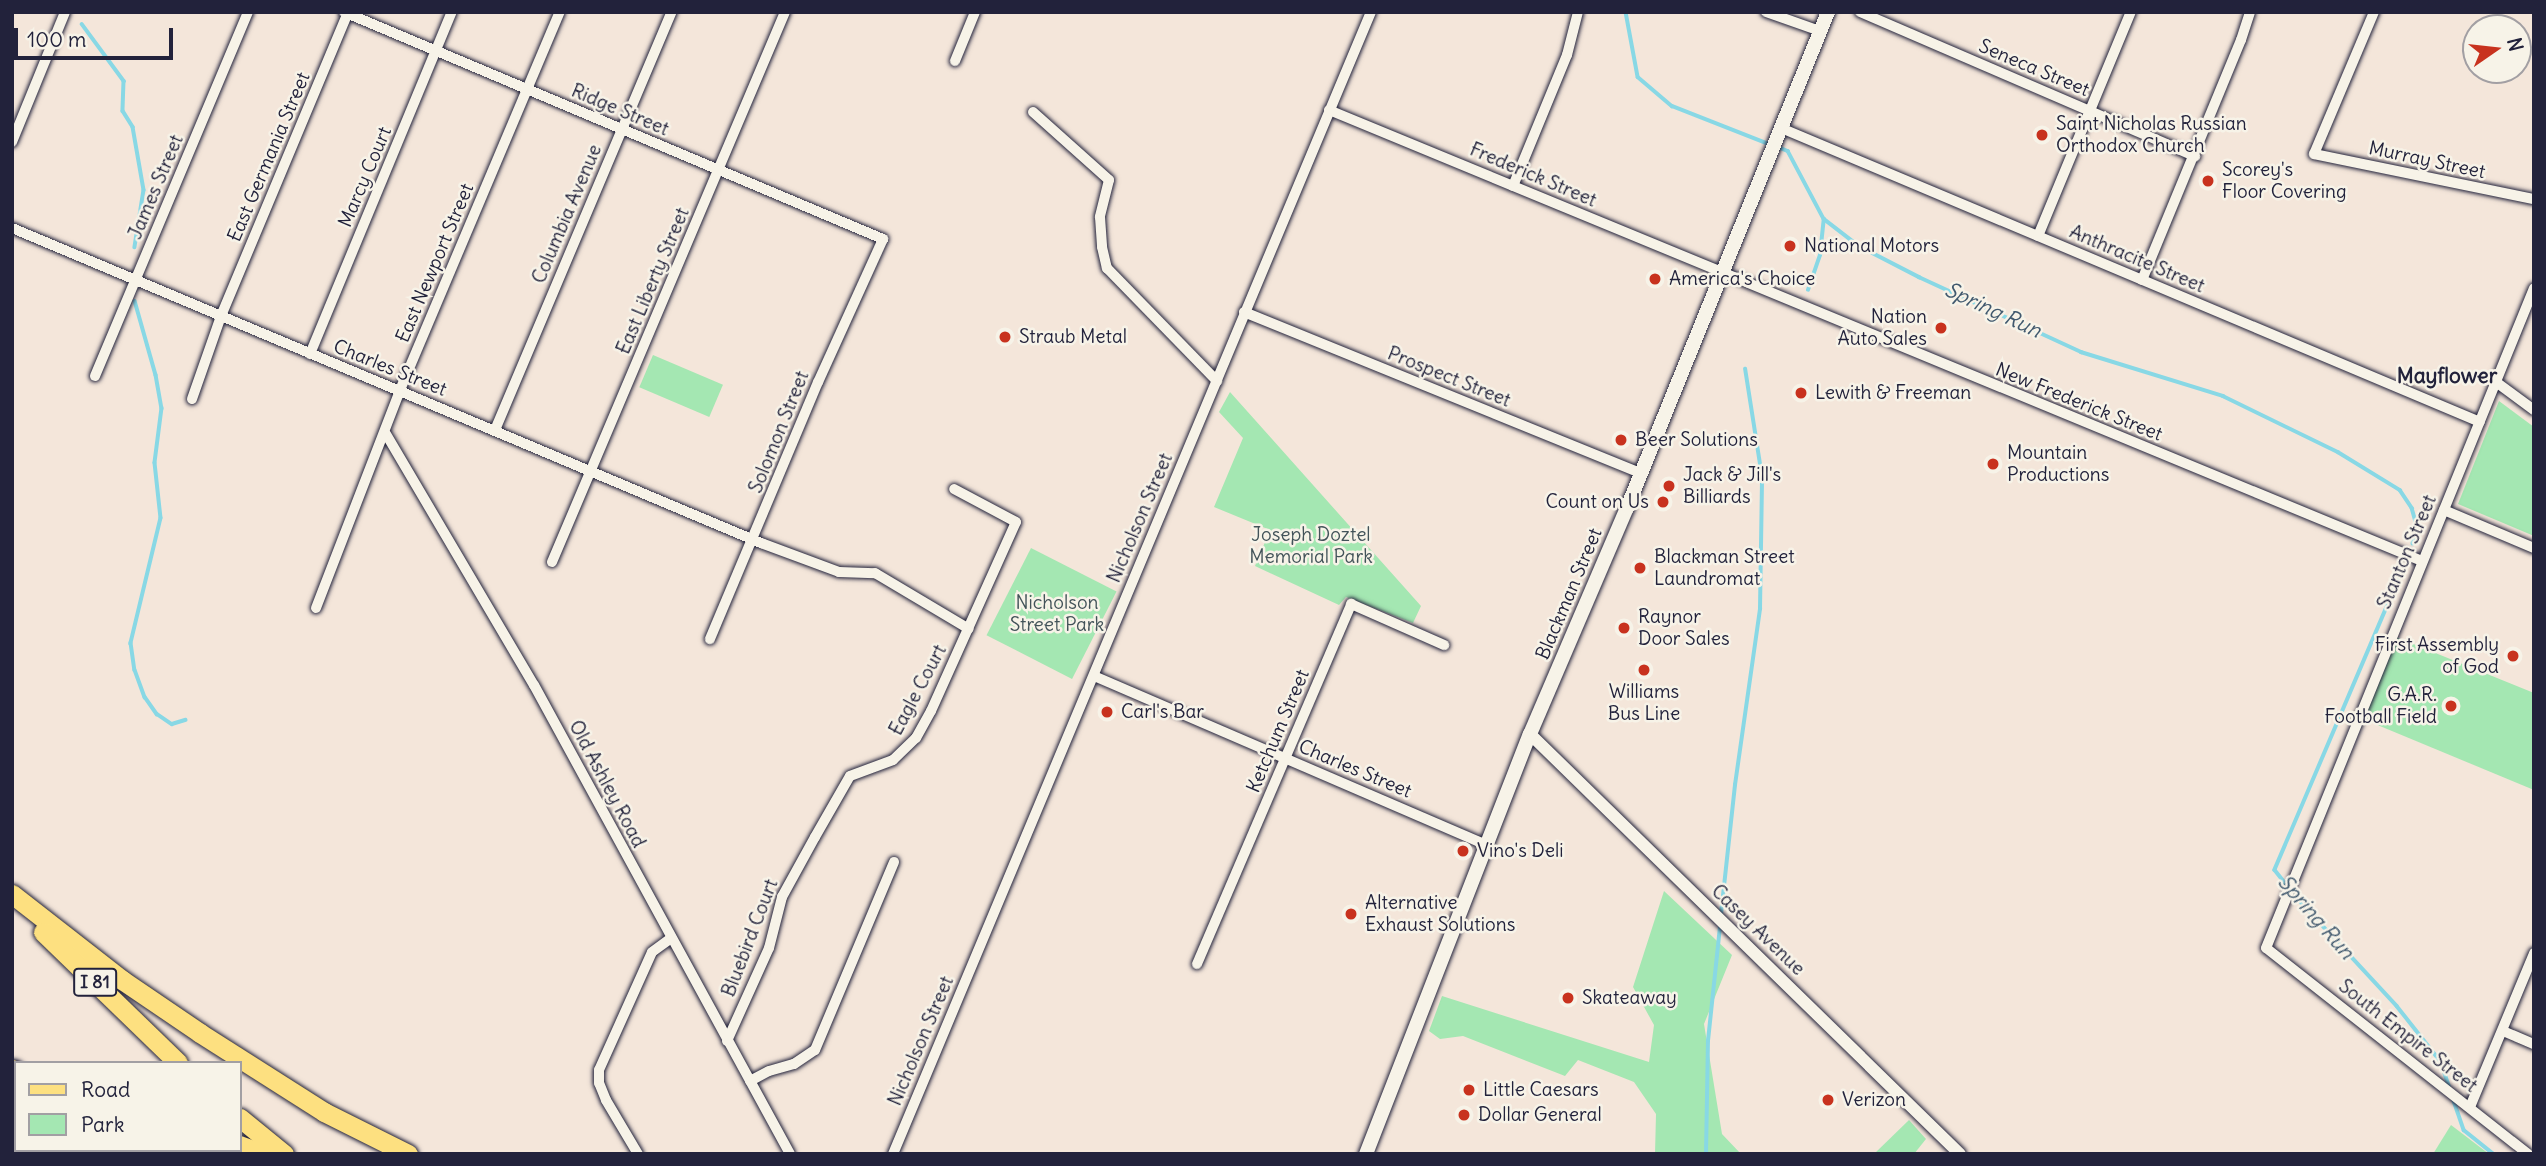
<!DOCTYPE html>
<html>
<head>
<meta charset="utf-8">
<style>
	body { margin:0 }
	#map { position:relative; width:2546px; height:1166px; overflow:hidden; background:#f4e6da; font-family:Delius,sans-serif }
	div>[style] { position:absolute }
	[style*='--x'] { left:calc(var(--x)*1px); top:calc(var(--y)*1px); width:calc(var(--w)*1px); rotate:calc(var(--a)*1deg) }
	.green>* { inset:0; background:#a4e7b2; transform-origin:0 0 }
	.stream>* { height:3.5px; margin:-1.75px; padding:0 1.75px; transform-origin:1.75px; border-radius:1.75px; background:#88d8e5 }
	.roads { filter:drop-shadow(0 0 2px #22223b) drop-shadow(0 0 2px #22223b) }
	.minor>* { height:10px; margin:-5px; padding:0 5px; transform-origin:5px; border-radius:5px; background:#f7f3e8 }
	.tertiary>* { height:12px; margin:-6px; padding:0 6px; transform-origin:6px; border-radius:6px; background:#f7f3e8 }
	.secondary>* { height:14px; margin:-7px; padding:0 7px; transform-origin:7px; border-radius:7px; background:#f7f3e8 }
	.primary>* { height:16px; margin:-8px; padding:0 8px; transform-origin:8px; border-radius:8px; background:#fde080 }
	.motorway>* { height:19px; margin:-9.5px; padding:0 9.5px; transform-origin:9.5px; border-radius:9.5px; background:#fde080 }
	.dots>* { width:19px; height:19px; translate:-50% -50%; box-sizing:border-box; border:4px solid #f7f3e8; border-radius:50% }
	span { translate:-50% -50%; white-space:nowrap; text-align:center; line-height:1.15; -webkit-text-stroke:5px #f7f3e8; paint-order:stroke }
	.shield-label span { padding:2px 5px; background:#f7f3e8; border:2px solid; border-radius:5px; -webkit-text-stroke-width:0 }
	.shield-label { font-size:18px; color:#22223b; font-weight:700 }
	.street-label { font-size:19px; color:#22223b }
	.poi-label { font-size:19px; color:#22223b }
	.left { translate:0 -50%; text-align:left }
	.right { translate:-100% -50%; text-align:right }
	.park-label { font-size:19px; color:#425359 }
	.water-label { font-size:21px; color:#41596e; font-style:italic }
	.neighbourhood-label { font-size:21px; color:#22223b; font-weight:700 }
	.frame { position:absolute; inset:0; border:14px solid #22223b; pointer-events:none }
	.legend { position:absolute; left:14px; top:1061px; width:228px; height:91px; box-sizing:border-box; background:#f7f3e8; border:2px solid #a29fa3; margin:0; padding:9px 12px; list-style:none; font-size:21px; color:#22223b }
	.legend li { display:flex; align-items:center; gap:14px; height:35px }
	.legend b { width:35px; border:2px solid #a29fa3 }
	.north { position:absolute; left:2462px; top:14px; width:70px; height:70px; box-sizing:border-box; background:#f7f3e8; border:2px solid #a29fa3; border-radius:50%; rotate:76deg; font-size:19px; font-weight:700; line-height:28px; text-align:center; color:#22223b }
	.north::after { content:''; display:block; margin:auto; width:24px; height:32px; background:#c8321e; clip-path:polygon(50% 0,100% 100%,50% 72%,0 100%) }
	.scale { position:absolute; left:14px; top:28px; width:159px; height:32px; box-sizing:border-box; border:4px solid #22223b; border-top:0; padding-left:9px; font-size:21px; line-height:24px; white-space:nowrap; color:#22223b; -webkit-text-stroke:5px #f7f3e8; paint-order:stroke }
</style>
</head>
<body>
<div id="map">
	<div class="green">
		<i style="left:653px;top:355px;width:76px;height:35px;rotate:23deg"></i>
		<i style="clip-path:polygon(1230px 392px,1421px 606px,1413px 623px,1346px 597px,1339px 605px,1255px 566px,1270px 530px,1214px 507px,1243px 438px,1219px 412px)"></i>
		<i style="clip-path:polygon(2499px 401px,2534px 427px,2534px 536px,2458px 504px)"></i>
		<i style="left:1031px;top:548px;width:96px;height:98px;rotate:27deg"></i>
		<i style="clip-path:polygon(2396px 637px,2534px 693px,2534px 790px,2363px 719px)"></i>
		<i style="clip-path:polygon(1664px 891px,1732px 955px,1704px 1024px,1722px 1134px,1741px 1154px,1655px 1154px,1656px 1114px,1634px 1082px,1578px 1060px,1565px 1076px,1463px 1036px,1440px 1039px,1429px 1031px,1442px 996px,1649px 1062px,1654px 1025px,1633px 987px)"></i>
		<i style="clip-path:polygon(12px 1099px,16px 1100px,16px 1150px,181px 1150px,191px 1154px,12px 1154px)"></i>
		<i style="clip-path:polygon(1909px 1120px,1926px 1139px,1914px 1154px,1874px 1154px)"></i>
		<i style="clip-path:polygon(2451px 1125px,2489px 1154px,2433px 1154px)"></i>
	</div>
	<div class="stream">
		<i style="--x:1626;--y:12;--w:66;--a:79.5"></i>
		<i style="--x:1638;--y:77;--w:45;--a:40.5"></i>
		<i style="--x:1672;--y:106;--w:104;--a:21.4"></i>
		<i style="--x:82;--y:24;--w:71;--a:53.6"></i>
		<i style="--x:124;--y:81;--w:30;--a:92"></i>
		<i style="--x:123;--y:111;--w:19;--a:58"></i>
		<i style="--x:133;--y:127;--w:64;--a:80.1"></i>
		<i style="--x:144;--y:190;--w:58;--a:99"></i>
		<i style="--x:1776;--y:146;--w:13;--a:23"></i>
		<i style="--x:1788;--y:151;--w:77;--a:62.1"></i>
		<i style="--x:1824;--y:219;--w:44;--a:37.6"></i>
		<i style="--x:1859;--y:246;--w:68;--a:27.3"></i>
		<i style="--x:1919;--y:277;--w:179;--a:24.8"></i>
		<i style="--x:2081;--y:352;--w:149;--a:17.2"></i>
		<i style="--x:2223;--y:396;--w:128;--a:26"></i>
		<i style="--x:2338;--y:452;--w:73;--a:31.5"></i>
		<i style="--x:2400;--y:490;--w:22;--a:56"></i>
		<i style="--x:2412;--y:508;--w:18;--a:74"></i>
		<i style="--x:2417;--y:525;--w:19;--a:102"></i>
		<i style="--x:1808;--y:290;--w:37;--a:-71"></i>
		<i style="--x:1820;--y:255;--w:36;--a:-84"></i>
		<i style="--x:135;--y:301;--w:77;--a:74.2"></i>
		<i style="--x:156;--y:375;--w:34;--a:80"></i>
		<i style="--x:162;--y:408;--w:55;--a:97.3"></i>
		<i style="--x:155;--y:463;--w:55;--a:83.8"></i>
		<i style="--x:161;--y:518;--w:129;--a:103.5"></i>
		<i style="--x:131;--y:643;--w:27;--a:82"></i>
		<i style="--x:135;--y:670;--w:29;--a:70"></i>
		<i style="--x:145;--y:697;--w:21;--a:55"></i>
		<i style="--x:157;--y:714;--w:18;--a:34"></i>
		<i style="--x:172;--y:724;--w:14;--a:-17"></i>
		<i style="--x:2402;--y:572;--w:324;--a:113.1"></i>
		<i style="--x:2275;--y:870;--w:36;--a:52"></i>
		<i style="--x:2297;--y:898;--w:147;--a:47.2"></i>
		<i style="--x:2397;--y:1006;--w:71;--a:51.8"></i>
		<i style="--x:2441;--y:1062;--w:28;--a:71"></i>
		<i style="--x:1721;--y:914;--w:130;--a:-83.8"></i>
		<i style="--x:1735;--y:785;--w:178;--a:-81.9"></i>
		<i style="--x:1760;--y:609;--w:132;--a:-89.1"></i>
		<i style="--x:1762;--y:477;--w:109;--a:-98.9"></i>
		<i style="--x:2453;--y:1098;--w:34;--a:71"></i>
		<i style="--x:2464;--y:1130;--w:38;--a:39"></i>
		<i style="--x:1706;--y:1154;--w:113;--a:-89"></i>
		<i style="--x:1708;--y:1041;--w:116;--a:-84"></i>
	</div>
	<div class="roads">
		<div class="minor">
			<i style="--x:344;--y:12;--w:585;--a:22.84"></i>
			<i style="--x:883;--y:239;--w:157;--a:114.4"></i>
			<i style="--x:818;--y:382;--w:279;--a:112.8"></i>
			<i style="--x:1766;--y:12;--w:57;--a:19.4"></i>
			<i style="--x:1860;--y:12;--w:365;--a:23.3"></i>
			<i style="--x:2374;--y:12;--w:154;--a:112.9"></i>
			<i style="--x:2314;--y:154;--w:225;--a:11.6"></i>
			<i style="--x:955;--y:61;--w:53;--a:-67.8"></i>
			<i style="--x:1329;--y:110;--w:1182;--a:22.42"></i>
			<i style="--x:1033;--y:112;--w:102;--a:41.8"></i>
			<i style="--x:1109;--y:180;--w:38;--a:104"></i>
			<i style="--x:1100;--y:217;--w:30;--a:86"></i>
			<i style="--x:1102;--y:247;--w:22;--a:77"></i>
			<i style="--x:1107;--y:268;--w:158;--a:45.8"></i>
			<i style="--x:1781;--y:128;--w:758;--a:22.81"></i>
			<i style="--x:12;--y:142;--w:140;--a:-67.8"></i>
			<i style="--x:1513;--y:186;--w:142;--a:-67.6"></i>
			<i style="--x:1567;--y:55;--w:44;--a:-75.7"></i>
			<i style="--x:12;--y:228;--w:813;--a:22.81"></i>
			<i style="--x:761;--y:543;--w:83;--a:20.4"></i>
			<i style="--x:839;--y:572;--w:36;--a:2"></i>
			<i style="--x:875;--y:573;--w:109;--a:30.8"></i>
			<i style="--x:2038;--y:236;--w:243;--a:-67.5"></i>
			<i style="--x:2142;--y:280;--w:260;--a:-67.6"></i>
			<i style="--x:2241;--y:40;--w:29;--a:-72"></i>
			<i style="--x:1244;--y:312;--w:428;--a:22.1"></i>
			<i style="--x:310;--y:354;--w:370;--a:-67.5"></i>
			<i style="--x:95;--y:376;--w:395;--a:-67.2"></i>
			<i style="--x:2496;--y:382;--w:47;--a:36.4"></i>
			<i style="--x:192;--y:399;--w:88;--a:-70.7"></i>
			<i style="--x:221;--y:316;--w:329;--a:-67.3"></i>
			<i style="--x:495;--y:430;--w:454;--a:-67.1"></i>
			<i style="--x:386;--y:434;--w:291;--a:59.5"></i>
			<i style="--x:534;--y:685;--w:534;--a:61.37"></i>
			<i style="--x:2444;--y:510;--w:98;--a:22.9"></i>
			<i style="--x:552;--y:562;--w:597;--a:-67.04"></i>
			<i style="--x:316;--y:608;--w:234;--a:-68.9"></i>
			<i style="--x:400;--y:390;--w:410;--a:-67.1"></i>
			<i style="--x:1094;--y:676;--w:427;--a:23.3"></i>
			<i style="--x:1197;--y:964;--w:392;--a:-66.8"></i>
			<i style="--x:1351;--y:604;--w:102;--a:23.8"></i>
			<i style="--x:2503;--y:1031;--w:34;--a:23"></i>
			<i style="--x:727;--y:1041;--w:102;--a:-65.7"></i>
			<i style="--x:769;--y:948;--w:53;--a:-75.7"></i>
			<i style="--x:782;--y:897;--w:68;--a:-61.2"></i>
			<i style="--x:815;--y:837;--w:70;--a:-60.2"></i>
			<i style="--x:850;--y:776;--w:46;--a:-20.4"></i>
			<i style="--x:893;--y:760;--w:32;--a:-44"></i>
			<i style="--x:916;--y:738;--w:31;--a:-61"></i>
			<i style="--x:931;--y:711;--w:207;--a:-65.8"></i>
			<i style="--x:1016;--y:522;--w:70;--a:-152"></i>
			<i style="--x:750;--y:1081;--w:21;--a:-28"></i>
			<i style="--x:769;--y:1071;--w:26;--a:-16"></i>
			<i style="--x:794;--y:1064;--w:25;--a:-34"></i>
			<i style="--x:815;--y:1050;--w:204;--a:-67.2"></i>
			<i style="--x:2470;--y:1107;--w:167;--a:-67.4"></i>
			<i style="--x:638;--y:1154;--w:63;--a:-120.7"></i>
			<i style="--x:606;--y:1100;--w:18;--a:-112"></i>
			<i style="--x:599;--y:1083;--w:13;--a:-90"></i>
			<i style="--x:599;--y:1070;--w:129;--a:-65.8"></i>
			<i style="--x:652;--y:952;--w:24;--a:-36"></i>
			<i style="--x:893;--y:1154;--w:1238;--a:-67.29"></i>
			<i style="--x:2528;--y:1154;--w:333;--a:-141.8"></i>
			<i style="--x:2266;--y:948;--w:712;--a:-67.9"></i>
		</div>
		<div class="tertiary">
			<i style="--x:1530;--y:734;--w:601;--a:44.33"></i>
		</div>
		<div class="secondary">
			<i style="--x:1366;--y:1154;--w:451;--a:-68.7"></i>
			<i style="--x:1530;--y:734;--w:246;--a:-66.8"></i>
			<i style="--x:1627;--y:508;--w:535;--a:-67.94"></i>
		</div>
		<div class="primary">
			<i style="--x:12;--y:1068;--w:4;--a:14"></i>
			<i style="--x:12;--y:1088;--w:4;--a:14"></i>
			<i style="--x:240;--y:1144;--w:30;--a:20"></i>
			<i style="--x:215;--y:1150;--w:11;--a:22"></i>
		</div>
		<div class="motorway">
			<i style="--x:12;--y:894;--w:140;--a:38"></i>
			<i style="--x:122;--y:980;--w:94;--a:34.2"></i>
			<i style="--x:200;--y:1033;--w:147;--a:32.5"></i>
			<i style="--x:324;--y:1112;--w:94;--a:26.6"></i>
			<i style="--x:43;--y:932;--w:188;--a:44.1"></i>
			<i style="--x:240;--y:1118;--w:57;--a:39.3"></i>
		</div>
	</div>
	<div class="dots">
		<i style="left:2042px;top:135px;background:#c8321e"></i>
		<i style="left:2208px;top:181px;background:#c8321e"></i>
		<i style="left:1790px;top:246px;background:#c8321e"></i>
		<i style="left:1655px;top:279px;background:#c8321e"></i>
		<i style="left:1941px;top:328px;background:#c8321e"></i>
		<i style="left:1005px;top:337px;background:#c8321e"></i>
		<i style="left:1801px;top:393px;background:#c8321e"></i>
		<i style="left:1621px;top:440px;background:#c8321e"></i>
		<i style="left:1993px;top:464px;background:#c8321e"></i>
		<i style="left:1669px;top:486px;background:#c8321e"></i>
		<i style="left:1663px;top:502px;background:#c8321e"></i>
		<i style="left:1640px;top:568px;background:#c8321e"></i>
		<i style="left:1624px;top:628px;background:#c8321e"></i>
		<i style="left:2513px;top:656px;background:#c8321e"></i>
		<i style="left:1644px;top:670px;background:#c8321e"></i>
		<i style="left:2451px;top:706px;background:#c8321e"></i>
		<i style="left:1107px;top:712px;background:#c8321e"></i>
		<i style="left:1463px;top:851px;background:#c8321e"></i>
		<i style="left:1351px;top:914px;background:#c8321e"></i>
		<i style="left:1568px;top:998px;background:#c8321e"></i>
		<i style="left:1469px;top:1090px;background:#c8321e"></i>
		<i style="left:1828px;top:1100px;background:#c8321e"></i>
		<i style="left:1464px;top:1115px;background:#c8321e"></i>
	</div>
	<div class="shield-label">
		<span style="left:95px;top:982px">I 81</span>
	</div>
	<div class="street-label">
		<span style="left:2034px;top:68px;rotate:23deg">Seneca Street</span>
		<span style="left:620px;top:110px;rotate:23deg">Ridge Street</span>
		<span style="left:269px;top:157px;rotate:-67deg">East Germania Street</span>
		<span style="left:2427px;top:160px;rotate:12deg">Murray Street</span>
		<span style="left:1533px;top:175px;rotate:23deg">Frederick Street</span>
		<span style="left:365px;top:177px;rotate:-67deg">Marcy Court</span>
		<span style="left:156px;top:187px;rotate:-67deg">James Street</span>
		<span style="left:567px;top:214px;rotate:-67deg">Columbia Avenue</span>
		<span style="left:2137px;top:259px;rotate:23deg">Anthracite Street</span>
		<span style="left:435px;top:263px;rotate:-67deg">East Newport Street</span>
		<span style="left:653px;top:281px;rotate:-67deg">East Liberty Street</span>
		<span style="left:390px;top:368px;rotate:22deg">Charles Street</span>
		<span style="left:1449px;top:377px;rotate:22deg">Prospect Street</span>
		<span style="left:2079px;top:402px;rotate:22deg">New Frederick Street</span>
		<span style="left:779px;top:432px;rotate:-68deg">Solomon Street</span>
		<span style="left:1140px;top:518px;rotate:-67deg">Nicholson Street</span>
		<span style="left:2407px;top:552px;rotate:-67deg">Stanton Street</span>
		<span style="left:1569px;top:594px;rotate:-67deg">Blackman Street</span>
		<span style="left:918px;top:690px;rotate:-62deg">Eagle Court</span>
		<span style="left:1278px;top:731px;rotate:-67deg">Ketchum Street</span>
		<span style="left:1355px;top:769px;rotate:23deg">Charles Street</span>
		<span style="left:607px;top:784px;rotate:62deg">Old Ashley Road</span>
		<span style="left:1758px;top:930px;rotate:44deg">Casey Avenue</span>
		<span style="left:750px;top:938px;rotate:-69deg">Bluebird Court</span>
		<span style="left:2408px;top:1036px;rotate:38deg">South Empire Street</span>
		<span style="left:921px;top:1041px;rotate:-67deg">Nicholson Street</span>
	</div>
	<div class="poi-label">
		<span class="left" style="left:2056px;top:135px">Saint Nicholas Russian<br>Orthodox Church</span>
		<span class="left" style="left:2222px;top:181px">Scorey's<br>Floor Covering</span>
		<span class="left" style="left:1804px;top:246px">National Motors</span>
		<span class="left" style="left:1669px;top:279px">America's Choice</span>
		<span class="right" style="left:1927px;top:328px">Nation<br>Auto Sales</span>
		<span class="left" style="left:1019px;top:337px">Straub Metal</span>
		<span class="left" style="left:1815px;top:393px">Lewith &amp; Freeman</span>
		<span class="left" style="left:1635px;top:440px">Beer Solutions</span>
		<span class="left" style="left:2007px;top:464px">Mountain<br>Productions</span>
		<span class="left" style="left:1683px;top:486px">Jack &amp; Jill's<br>Billiards</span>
		<span class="right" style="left:1649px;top:502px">Count on Us</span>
		<span class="left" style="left:1654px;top:568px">Blackman Street<br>Laundromat</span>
		<span class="left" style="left:1638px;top:628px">Raynor<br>Door Sales</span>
		<span class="right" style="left:2499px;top:656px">First Assembly<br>of God</span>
		<span style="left:1644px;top:703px">Williams<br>Bus Line</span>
		<span class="right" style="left:2437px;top:706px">G.A.R.<br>Football Field</span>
		<span class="left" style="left:1121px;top:712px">Carl's Bar</span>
		<span class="left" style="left:1477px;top:851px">Vino's Deli</span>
		<span class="left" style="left:1365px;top:914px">Alternative<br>Exhaust Solutions</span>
		<span class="left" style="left:1582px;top:998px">Skateaway</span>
		<span class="left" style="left:1483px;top:1090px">Little Caesars</span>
		<span class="left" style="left:1842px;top:1100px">Verizon</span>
		<span class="left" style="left:1478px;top:1115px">Dollar General</span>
	</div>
	<div class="park-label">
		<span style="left:1311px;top:546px">Joseph Doztel<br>Memorial Park</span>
		<span style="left:1057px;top:614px">Nicholson<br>Street Park</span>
	</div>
	<div class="water-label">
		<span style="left:1993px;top:310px;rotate:25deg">Spring Run</span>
		<span style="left:2316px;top:917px;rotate:49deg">Spring Run</span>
	</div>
	<div class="neighbourhood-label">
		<span style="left:2447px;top:376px">Mayflower</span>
	</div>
	<div class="frame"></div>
	<ul class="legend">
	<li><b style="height:9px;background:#fde080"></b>Road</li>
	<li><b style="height:19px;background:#a4e7b2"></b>Park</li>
	</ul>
	<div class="north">N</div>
	<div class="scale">100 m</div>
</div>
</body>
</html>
